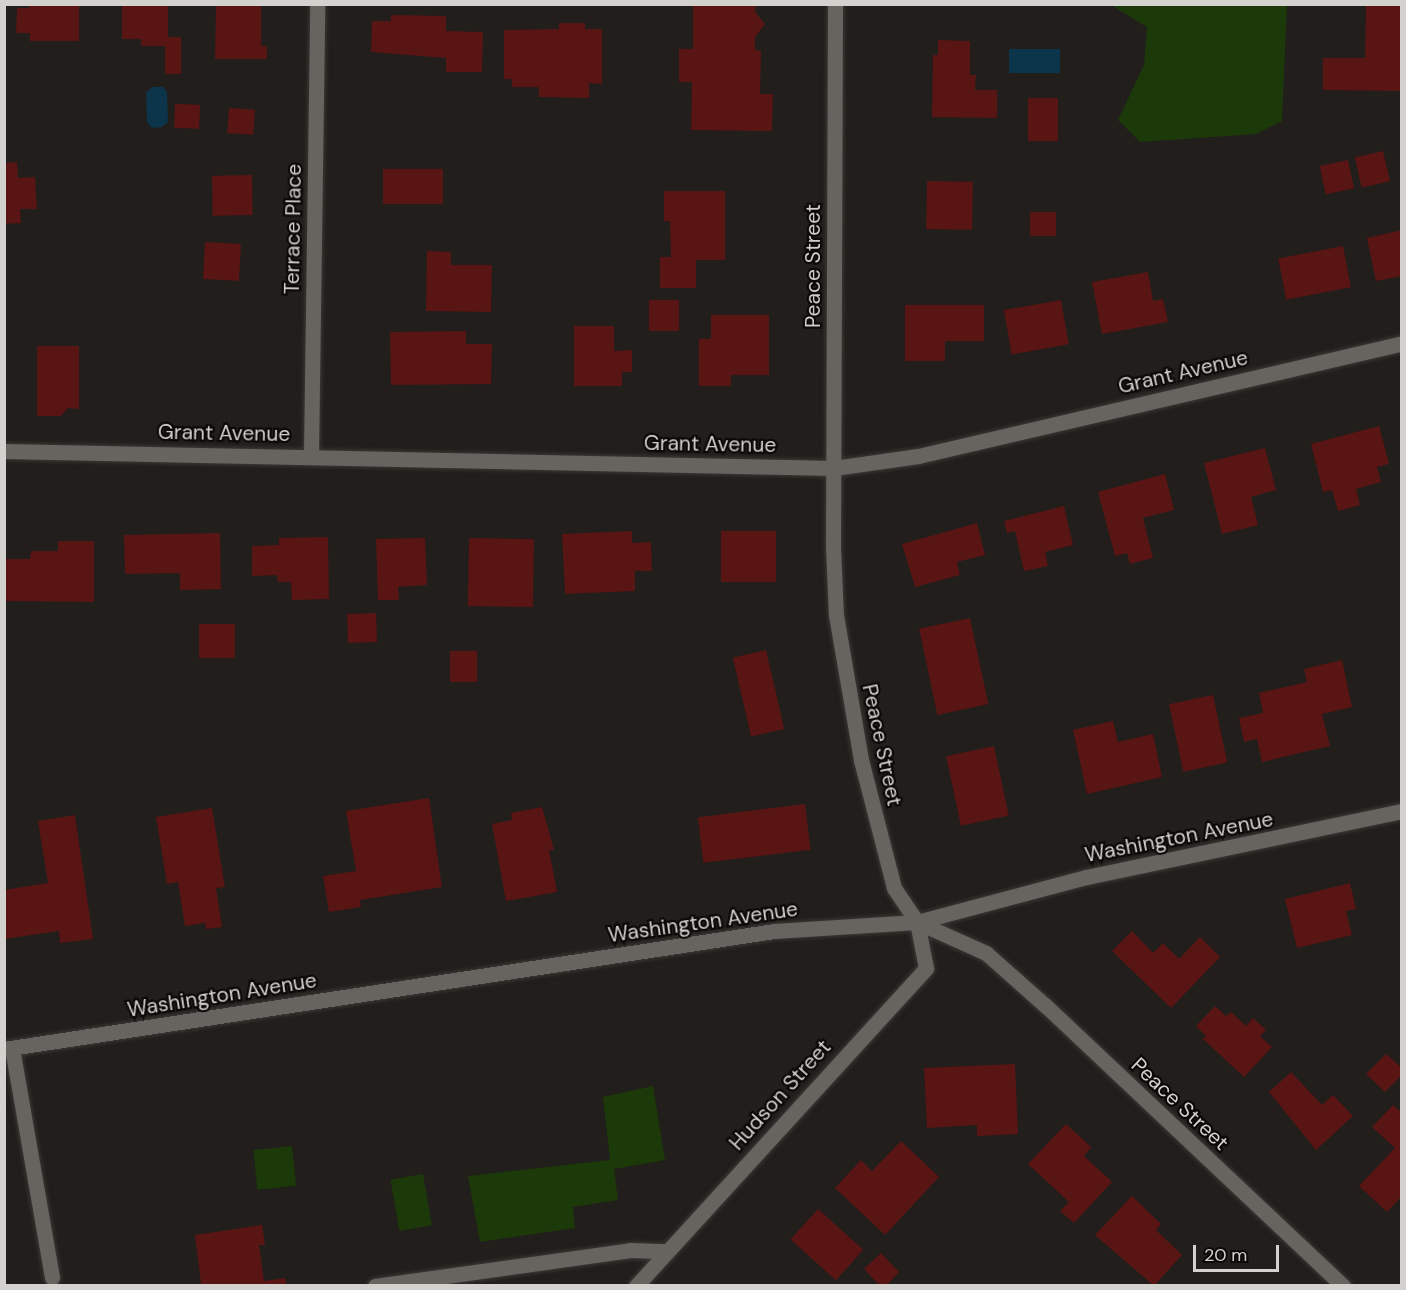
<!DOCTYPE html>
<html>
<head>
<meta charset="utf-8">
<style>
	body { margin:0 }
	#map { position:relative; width:1406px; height:1290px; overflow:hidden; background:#211e1b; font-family:"DM Sans",sans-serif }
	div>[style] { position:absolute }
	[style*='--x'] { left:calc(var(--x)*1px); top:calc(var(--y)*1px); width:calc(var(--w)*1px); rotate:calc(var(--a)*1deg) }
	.green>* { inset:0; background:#1c390a; transform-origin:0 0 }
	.water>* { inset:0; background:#0c344b; transform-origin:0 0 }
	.building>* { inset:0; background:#591514; transform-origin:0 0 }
	.roads { filter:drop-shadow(0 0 2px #3a3836) drop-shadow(0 0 2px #3a3836) }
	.lane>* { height:15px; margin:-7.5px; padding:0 7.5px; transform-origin:7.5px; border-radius:7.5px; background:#676460 }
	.street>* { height:15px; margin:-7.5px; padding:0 7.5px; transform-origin:7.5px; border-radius:7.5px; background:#676460 }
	span { translate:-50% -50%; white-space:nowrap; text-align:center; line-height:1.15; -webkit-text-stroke:4.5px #0a0907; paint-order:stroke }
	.street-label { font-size:21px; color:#d3d2cf }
	.frame { position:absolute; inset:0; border:6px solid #d3d2cf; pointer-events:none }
	.scale { position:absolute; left:1193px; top:1245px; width:86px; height:27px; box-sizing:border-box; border:3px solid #d3d2cf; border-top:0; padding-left:8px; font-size:18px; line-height:21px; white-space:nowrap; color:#d3d2cf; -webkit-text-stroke:4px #0a0907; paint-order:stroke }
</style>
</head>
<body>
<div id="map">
	<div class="green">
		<i style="clip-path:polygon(1111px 5px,1287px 5px,1282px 121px,1256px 134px,1140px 142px,1118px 120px,1144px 65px,1147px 27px)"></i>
		<i style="clip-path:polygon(653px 1086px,665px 1160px,614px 1169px,618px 1200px,573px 1207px,575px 1228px,480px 1242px,468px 1176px,610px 1160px,603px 1097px)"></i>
		<i style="left:292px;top:1146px;width:40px;height:39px;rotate:84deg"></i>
		<i style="left:423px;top:1174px;width:52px;height:33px;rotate:80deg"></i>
	</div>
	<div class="water">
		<i style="left:1009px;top:49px;width:51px;height:24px"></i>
		<i style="clip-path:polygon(152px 87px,163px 87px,167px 92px,168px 122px,162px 127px,152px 128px,147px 122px,146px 93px)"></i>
	</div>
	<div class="building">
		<i style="clip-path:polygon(29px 4px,79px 4px,79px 41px,30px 41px,30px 33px,16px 33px,17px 8px,29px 8px)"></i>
		<i style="clip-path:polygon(122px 4px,168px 5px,168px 37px,181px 37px,181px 74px,165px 74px,165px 46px,141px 46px,141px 39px,122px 39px)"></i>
		<i style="clip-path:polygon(693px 4px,756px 4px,755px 12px,765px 24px,755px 37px,755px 50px,761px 51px,760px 94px,773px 94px,772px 131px,691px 130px,692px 82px,679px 82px,679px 49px,693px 49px)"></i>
		<i style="clip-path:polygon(1366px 4px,1402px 4px,1402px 91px,1323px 90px,1323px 58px,1365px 58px)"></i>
		<i style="clip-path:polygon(216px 6px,261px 6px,261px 46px,267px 46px,267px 59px,215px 59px)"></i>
		<i style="clip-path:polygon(391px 15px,446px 16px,446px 31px,483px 32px,482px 72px,446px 72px,446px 58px,371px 52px,372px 21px,391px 21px)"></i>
		<i style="clip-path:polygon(559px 23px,585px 23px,585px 29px,602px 29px,602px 84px,589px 83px,589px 98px,539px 97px,539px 87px,512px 87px,512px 79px,504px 79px,504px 30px,559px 29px)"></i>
		<i style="clip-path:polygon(938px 40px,970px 41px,970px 75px,976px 75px,975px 90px,997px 90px,997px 118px,932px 117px,933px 55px,938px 55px)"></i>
		<i style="left:1028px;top:98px;width:30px;height:43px"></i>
		<i style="left:175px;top:104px;width:25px;height:24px;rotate:2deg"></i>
		<i style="left:229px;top:108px;width:26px;height:25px;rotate:4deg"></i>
		<i style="left:1383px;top:151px;width:31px;height:29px;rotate:77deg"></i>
		<i style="left:1348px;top:160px;width:29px;height:29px;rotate:78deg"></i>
		<i style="clip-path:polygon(17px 162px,18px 178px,35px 177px,37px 209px,20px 209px,21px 223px,4px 224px,4px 163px)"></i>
		<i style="left:383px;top:169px;width:60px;height:35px"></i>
		<i style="left:252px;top:175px;width:40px;height:40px;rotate:89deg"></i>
		<i style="left:927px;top:181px;width:46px;height:48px;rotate:1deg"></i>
		<i style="clip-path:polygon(664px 191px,725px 191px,725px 260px,696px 260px,696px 288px,660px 288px,660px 257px,671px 257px,670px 221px,664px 221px)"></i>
		<i style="left:1056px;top:212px;width:24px;height:26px;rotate:90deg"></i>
		<i style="clip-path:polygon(1402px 230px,1402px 276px,1376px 281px,1367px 238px)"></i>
		<i style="left:205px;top:242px;width:36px;height:37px;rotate:3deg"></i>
		<i style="left:1343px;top:246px;width:42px;height:66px;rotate:79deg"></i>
		<i style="clip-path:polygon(427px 251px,451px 252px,451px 265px,492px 265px,491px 312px,426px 311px)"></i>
		<i style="clip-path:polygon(1148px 272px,1153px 301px,1163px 299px,1168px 322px,1102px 334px,1092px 282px)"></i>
		<i style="left:649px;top:300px;width:30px;height:31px"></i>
		<i style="left:1061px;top:300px;width:45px;height:58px;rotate:80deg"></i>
		<i style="clip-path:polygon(905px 305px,984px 305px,984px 341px,945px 341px,945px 361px,905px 361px)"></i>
		<i style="clip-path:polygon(711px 315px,769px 315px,769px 375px,731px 375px,731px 386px,699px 386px,699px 339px,711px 339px)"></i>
		<i style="clip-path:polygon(574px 326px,614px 326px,614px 351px,632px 350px,632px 372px,622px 372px,622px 386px,574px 386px)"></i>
		<i style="clip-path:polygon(466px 331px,466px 344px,492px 344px,491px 384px,391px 385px,390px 332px)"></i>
		<i style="clip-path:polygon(37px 346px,79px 346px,79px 409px,68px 408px,61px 416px,37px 416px)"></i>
		<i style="clip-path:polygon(1379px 426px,1389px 464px,1377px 467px,1381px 482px,1356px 489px,1360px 505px,1338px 511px,1332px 490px,1323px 492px,1311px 444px)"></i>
		<i style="clip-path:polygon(1265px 448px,1276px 490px,1251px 497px,1258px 525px,1222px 534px,1204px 463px)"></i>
		<i style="clip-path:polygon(1165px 474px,1174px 510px,1143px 518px,1153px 558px,1130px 564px,1127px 553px,1115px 556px,1098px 492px)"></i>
		<i style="clip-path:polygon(1064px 506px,1073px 545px,1045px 552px,1048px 566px,1024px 571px,1015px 531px,1007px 533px,1004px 521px)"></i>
		<i style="clip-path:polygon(977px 523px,985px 555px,957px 562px,960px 575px,915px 587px,902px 544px)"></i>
		<i style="clip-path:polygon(632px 531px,632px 543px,651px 542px,652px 571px,635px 571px,635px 591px,565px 594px,562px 534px)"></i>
		<i style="left:721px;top:531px;width:55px;height:51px"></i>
		<i style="clip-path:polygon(220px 533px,221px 589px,180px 590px,180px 573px,125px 574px,124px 535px)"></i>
		<i style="clip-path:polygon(328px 537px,329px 599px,292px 600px,291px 582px,278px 582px,277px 575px,252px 576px,252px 546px,279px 545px,279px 538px)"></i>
		<i style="clip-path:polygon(425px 538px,427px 585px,398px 587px,399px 600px,378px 600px,376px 539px)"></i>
		<i style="left:469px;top:538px;width:65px;height:68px;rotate:1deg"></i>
		<i style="clip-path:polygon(58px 541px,94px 541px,94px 602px,4px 601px,4px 559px,30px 559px,31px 551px,58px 551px)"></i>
		<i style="left:376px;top:613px;width:29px;height:29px;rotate:88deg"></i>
		<i style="left:970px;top:618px;width:88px;height:52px;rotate:78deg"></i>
		<i style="left:199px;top:624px;width:36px;height:34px"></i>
		<i style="left:766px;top:650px;width:81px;height:34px;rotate:77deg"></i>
		<i style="left:477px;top:651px;width:31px;height:27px;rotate:90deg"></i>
		<i style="clip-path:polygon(1342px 660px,1352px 707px,1322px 714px,1330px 746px,1262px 762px,1257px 739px,1244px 742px,1239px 718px,1263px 713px,1259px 693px,1307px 682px,1304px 669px)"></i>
		<i style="left:1213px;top:695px;width:69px;height:45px;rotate:78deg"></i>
		<i style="clip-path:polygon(1113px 721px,1118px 742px,1153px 734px,1162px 777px,1087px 794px,1073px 730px)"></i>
		<i style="left:994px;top:746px;width:71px;height:49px;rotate:78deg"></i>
		<i style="clip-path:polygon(429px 798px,442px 887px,360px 900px,361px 907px,329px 912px,323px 876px,356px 871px,346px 811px)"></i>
		<i style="left:805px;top:804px;width:46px;height:108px;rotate:83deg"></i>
		<i style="clip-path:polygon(542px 807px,554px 850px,549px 850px,557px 892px,506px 901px,492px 824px,512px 820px,511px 813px)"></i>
		<i style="clip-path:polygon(212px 808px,225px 887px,216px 888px,222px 927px,206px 929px,205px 923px,185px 926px,178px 882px,167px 884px,156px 817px)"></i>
		<i style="clip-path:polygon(75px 815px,93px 939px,60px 943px,59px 931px,4px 939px,4px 890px,48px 883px,38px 821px)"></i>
		<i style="clip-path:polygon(1350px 883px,1356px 909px,1346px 911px,1352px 935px,1297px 948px,1285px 899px)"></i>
		<i style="clip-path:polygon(1132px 931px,1153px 953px,1163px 943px,1179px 959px,1200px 937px,1220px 957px,1171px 1008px,1112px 951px)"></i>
		<i style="clip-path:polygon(1215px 1006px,1226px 1016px,1231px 1012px,1246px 1026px,1253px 1018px,1266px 1030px,1260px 1036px,1272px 1047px,1244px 1077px,1202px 1038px,1207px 1037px,1196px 1026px)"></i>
		<i style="clip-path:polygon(1386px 1054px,1402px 1068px,1402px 1075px,1385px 1092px,1366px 1074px)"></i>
		<i style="clip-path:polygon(1015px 1064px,1018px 1134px,977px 1136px,977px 1125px,927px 1128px,924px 1068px)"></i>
		<i style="clip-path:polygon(1291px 1072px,1322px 1105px,1333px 1095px,1353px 1116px,1316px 1150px,1269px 1092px)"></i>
		<i style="clip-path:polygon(1393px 1105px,1402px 1113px,1402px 1196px,1387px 1212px,1359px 1186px,1395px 1148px,1372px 1127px)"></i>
		<i style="clip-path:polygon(1066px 1124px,1091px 1147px,1084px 1156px,1112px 1182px,1074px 1223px,1060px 1211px,1069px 1202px,1028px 1164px)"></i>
		<i style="clip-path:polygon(901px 1141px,939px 1177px,885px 1235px,835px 1188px,861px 1160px,872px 1171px)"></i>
		<i style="clip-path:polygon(1132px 1196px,1161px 1224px,1156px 1230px,1182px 1255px,1154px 1286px,1095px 1235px)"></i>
		<i style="left:818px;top:1209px;width:61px;height:41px;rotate:42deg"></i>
		<i style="clip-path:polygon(262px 1225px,265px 1245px,259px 1245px,264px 1281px,285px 1278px,287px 1286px,192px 1286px,201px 1283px,195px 1235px)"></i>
		<i style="clip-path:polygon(881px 1253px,899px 1272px,886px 1286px,880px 1286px,864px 1269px)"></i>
	</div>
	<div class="roads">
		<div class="lane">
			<i style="--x:12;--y:1048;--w:233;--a:80.1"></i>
			<i style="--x:375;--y:1286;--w:258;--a:-8"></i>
			<i style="--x:630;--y:1250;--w:37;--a:2"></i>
		</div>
		<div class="street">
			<i style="--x:835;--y:4;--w:543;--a:90.21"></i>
			<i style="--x:833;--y:547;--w:68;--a:87.5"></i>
			<i style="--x:836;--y:615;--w:147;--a:80.2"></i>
			<i style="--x:861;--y:760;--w:132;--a:75.5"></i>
			<i style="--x:894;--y:888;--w:41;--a:55.9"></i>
			<i style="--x:917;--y:922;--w:76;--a:24.2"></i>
			<i style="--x:986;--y:953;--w:80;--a:41.5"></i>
			<i style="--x:1046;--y:1006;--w:408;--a:43.3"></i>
			<i style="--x:4;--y:451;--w:830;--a:1.17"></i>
			<i style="--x:834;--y:468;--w:85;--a:-8.1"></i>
			<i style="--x:918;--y:456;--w:497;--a:-13.1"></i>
			<i style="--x:311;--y:455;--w:451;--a:-89.2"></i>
			<i style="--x:4;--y:1049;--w:779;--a:-8.71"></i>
			<i style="--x:774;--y:931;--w:143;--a:-3.6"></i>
			<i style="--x:917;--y:922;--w:175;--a:-14.9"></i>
			<i style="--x:1086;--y:877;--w:323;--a:-11.8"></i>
			<i style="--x:636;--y:1286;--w:430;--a:-47.6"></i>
			<i style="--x:926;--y:968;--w:47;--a:-101.1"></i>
		</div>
	</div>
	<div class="street-label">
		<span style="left:293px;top:229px;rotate:-89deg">Terrace Place</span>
		<span style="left:813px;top:266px;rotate:-90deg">Peace Street</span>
		<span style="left:1183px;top:372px;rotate:-13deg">Grant Avenue</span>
		<span style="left:224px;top:433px;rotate:1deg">Grant Avenue</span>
		<span style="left:710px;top:444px;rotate:1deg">Grant Avenue</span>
		<span style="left:882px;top:745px;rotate:78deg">Peace Street</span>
		<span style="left:1179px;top:837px;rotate:-11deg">Washington Avenue</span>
		<span style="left:703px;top:922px;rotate:-8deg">Washington Avenue</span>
		<span style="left:222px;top:995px;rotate:-9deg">Washington Avenue</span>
		<span style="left:780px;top:1095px;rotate:-48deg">Hudson Street</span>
		<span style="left:1180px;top:1104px;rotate:43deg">Peace Street</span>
	</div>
	<div class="frame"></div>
	<div class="scale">20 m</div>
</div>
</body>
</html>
